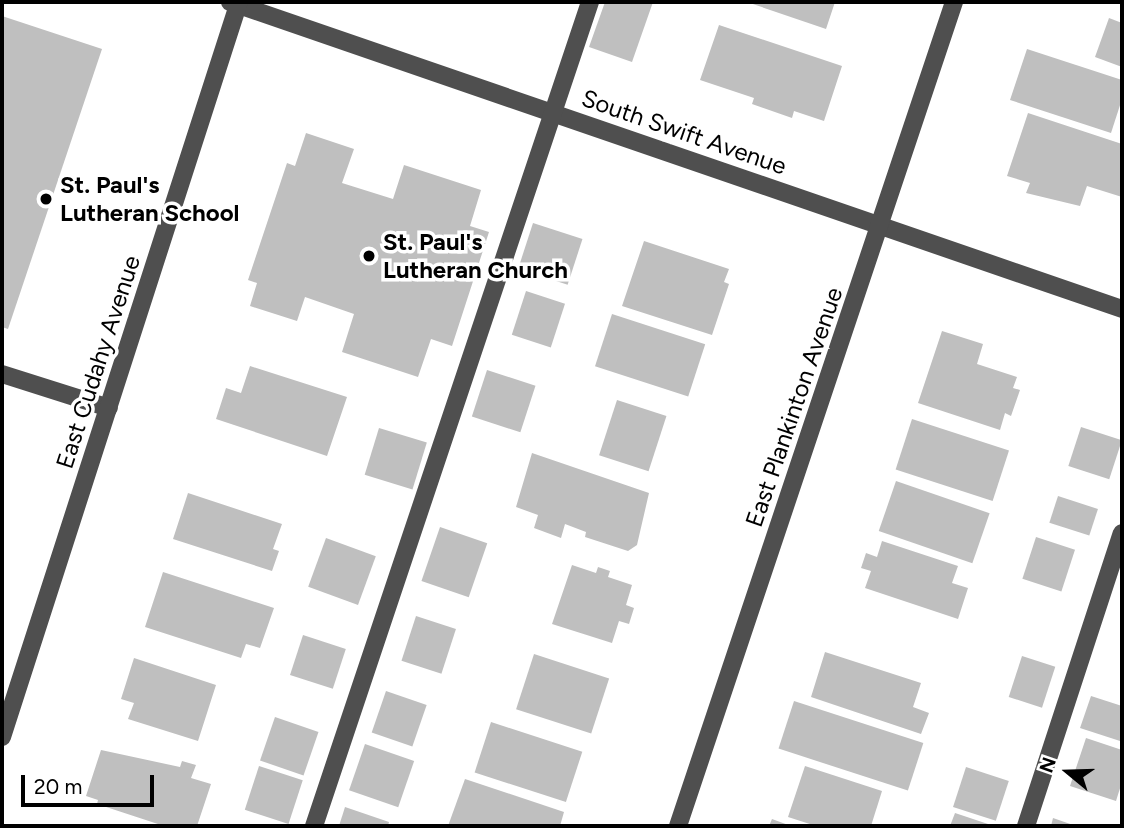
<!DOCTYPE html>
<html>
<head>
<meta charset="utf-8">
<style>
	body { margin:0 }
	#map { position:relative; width:1124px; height:828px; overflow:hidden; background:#fff; font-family:Figtree,sans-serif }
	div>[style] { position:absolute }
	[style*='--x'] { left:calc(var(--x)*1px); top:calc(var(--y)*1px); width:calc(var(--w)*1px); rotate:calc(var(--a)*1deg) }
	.building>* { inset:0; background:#bfbfbf; transform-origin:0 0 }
	.minor>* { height:18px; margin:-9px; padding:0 9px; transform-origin:9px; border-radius:9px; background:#4f4f4f }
	.dots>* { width:19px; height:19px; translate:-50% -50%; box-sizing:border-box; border:4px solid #fff; border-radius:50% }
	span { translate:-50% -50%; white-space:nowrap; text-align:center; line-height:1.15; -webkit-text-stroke:7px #fff; paint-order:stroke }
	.street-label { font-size:24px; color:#000 }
	.poi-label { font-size:24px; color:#000; font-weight:700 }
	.left { translate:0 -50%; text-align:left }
	.frame { position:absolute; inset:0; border:4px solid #000; pointer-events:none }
	.north { position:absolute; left:1033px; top:737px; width:70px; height:70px; -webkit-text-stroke:5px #fff; paint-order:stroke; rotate:289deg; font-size:19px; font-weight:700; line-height:28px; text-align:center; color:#000 }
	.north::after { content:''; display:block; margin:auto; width:24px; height:32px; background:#000; clip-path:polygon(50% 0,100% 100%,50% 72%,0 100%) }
	.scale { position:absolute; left:21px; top:775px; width:133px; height:32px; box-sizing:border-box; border:4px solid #000; border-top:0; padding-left:9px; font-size:21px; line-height:24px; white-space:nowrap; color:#000; -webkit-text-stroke:5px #fff; paint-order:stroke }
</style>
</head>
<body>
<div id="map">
	<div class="building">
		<i style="clip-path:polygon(605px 2px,653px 2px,632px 62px,589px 47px)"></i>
		<i style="clip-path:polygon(747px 2px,835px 2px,826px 29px)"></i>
		<i style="clip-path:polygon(2px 16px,102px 49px,8px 329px,2px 327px)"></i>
		<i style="clip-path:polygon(1109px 18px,1122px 23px,1122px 67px,1095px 57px)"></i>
		<i style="clip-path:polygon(719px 25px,842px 66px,824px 121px,794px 111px,792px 118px,752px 104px,754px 98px,700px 80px)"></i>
		<i style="clip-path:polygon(1027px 49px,1122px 80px,1122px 99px,1111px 133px,1010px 100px)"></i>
		<i style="clip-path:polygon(1028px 113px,1122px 144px,1122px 197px,1087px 186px,1080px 206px,1026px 193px,1030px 183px,1007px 176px)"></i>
		<i style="clip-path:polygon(306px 133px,354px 149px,342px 183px,393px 199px,404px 165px,481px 190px,470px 226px,489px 232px,452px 346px,431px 339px,418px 377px,342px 352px,354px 314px,305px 297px,297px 321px,250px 306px,257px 283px,248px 280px,287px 163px,295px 166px)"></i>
		<i style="left:533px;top:223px;width:52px;height:48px;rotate:18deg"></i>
		<i style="clip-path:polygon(644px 241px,729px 269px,724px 282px,729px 284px,712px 335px,622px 306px)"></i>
		<i style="left:526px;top:291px;width:41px;height:46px;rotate:18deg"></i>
		<i style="left:612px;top:314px;width:98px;height:55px;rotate:18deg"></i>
		<i style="clip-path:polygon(942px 331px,983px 344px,977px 364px,1017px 377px,1013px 388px,1020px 390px,1011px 416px,1005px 413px,1000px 430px,918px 403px)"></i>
		<i style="clip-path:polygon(250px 366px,347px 397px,327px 456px,216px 419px,226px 388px,241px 393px)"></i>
		<i style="left:487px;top:370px;width:51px;height:49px;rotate:18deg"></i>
		<i style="left:617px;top:400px;width:52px;height:58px;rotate:18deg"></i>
		<i style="left:912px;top:419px;width:102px;height:53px;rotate:18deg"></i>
		<i style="left:1081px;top:427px;width:43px;height:41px;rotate:18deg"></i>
		<i style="left:379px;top:428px;width:50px;height:49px;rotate:17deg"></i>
		<i style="clip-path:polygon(532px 453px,649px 493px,637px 545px,628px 551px,585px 537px,586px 532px,565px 524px,561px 538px,534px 528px,538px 515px,516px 507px)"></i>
		<i style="left:896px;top:481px;width:99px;height:53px;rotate:19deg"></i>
		<i style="clip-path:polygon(188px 493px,282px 524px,273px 549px,279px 551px,272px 571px,173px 539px)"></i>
		<i style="left:1058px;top:496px;width:42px;height:28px;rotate:18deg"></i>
		<i style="left:440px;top:527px;width:50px;height:57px;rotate:19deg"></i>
		<i style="left:1036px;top:537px;width:41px;height:44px;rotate:18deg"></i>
		<i style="left:326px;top:538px;width:53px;height:52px;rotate:20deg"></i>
		<i style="clip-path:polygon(882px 541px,958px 566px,952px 583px,968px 588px,958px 619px,865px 588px,871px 571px,861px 568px,866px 553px,877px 557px)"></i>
		<i style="clip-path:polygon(572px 565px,596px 573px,598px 567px,610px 571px,608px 577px,632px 585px,626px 605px,634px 608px,629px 624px,619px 621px,612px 643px,552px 624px)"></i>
		<i style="clip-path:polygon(163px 572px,274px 608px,260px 648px,246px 644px,241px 658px,145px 627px)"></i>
		<i style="left:416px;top:616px;width:42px;height:47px;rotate:18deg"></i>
		<i style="left:303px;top:635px;width:45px;height:42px;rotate:18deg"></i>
		<i style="clip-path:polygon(825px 652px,921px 683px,913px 707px,929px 713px,921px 734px,811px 697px)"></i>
		<i style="left:534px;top:654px;width:79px;height:58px;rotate:18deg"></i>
		<i style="left:1022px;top:656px;width:35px;height:43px;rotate:18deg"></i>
		<i style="clip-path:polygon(134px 658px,216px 685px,198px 741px,128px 719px,134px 703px,121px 699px)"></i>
		<i style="left:386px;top:691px;width:43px;height:44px;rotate:19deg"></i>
		<i style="clip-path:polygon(1091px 696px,1122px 706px,1120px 741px,1080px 728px)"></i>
		<i style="left:794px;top:701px;width:136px;height:50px;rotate:18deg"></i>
		<i style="left:275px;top:717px;width:46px;height:46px;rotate:19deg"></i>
		<i style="left:491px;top:722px;width:96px;height:53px;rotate:18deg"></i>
		<i style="clip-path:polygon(1086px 738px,1122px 750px,1122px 782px,1116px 801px,1070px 786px)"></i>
		<i style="left:365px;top:744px;width:52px;height:49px;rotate:19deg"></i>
		<i style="clip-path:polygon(101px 750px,180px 767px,182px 761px,196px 765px,191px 778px,211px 784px,197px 826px,164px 826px,97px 804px,98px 800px,86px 796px)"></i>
		<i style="left:259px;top:766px;width:46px;height:46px;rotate:18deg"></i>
		<i style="clip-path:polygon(805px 766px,882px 791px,871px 826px,816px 826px,788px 817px)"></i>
		<i style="left:966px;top:767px;width:45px;height:42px;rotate:18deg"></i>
		<i style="clip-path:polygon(465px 779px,564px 812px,560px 826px,448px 826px)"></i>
		<i style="clip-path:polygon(345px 807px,389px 822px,388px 826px,339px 826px)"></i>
		<i style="clip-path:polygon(955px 813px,994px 826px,950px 826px)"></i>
		<i style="clip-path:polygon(1053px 818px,1076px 826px,1051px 826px)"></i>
		<i style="clip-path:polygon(772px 819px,791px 826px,769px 826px)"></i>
	</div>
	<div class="minor">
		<i style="--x:230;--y:2;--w:943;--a:18.99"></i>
		<i style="--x:2;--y:374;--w:112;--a:17.6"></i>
		<i style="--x:2;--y:737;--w:772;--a:-72.13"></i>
		<i style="--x:314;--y:826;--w:869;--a:-71.48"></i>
		<i style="--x:678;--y:826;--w:869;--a:-71.48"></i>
		<i style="--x:1026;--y:826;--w:308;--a:-71.9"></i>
	</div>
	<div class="dots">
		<i style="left:46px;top:199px;background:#000"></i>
		<i style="left:369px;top:256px;background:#000"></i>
	</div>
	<div class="street-label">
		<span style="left:684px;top:132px;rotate:19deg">South Swift Avenue</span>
		<span style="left:98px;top:362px;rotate:-72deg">East Cudahy Avenue</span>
		<span style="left:794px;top:407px;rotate:-71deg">East Plankinton Avenue</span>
	</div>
	<div class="poi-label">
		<span class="left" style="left:60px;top:199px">St. Paul's<br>Lutheran School</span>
		<span class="left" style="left:383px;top:256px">St. Paul's<br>Lutheran Church</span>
	</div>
	<div class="frame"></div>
	<div class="north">N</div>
	<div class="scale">20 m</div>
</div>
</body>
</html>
